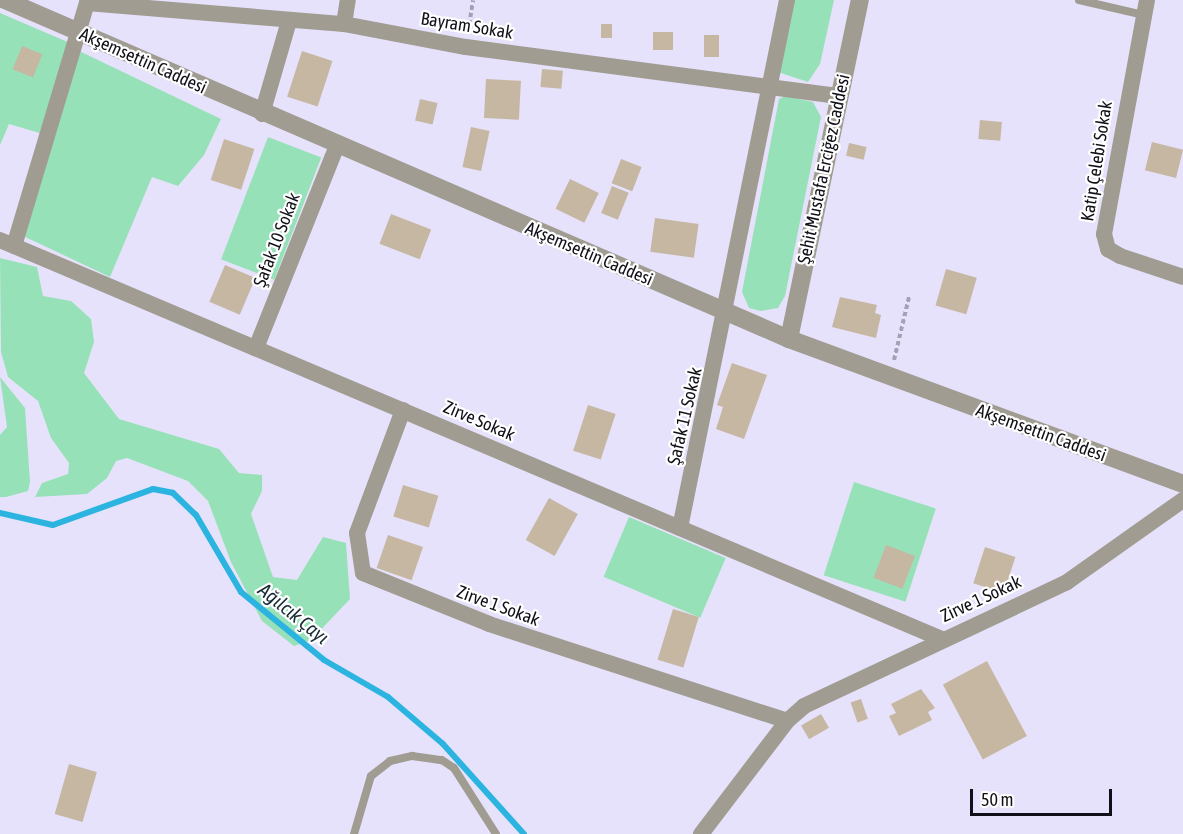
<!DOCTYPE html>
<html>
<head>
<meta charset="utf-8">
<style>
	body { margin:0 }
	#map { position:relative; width:1183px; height:834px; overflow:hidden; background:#e7e2fb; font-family:"Asap Condensed",sans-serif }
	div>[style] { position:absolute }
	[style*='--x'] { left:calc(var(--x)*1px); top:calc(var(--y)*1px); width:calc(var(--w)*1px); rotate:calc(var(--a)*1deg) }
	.green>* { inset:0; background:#97e1b9; transform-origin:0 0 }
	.stream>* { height:6px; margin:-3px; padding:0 3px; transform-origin:3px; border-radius:3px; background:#2cb4e0 }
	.building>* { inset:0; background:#c6b7a2; transform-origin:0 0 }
	.path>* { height:4px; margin-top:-2px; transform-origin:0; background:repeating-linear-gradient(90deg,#a5a1b5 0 4.5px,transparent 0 7.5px) }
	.service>* { height:8px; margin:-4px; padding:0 4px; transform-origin:4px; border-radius:4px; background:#a09c92 }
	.minor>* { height:16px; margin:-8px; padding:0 8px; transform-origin:8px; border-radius:8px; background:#a09c92 }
	.tertiary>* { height:18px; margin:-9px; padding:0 9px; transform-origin:9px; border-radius:9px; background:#a09c92 }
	span { translate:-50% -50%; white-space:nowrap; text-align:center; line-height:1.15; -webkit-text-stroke:4.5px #fff; paint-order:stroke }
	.street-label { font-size:18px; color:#111018 }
	.water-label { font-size:20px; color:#172c35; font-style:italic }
	.scale { position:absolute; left:970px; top:789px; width:142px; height:27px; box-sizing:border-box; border:3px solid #111018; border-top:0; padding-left:8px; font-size:18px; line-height:21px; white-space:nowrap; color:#111018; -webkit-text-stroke:4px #fff; paint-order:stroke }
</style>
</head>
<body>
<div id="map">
	<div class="green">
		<i style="clip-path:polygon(788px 0,834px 0,820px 64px,808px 82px,775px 71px)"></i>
		<i style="clip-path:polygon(0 13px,70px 43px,43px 134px,9px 124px,0 145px)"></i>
		<i style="clip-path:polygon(75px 49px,221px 119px,204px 155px,178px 186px,152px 177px,110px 277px,21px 235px)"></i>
		<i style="clip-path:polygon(785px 96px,813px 102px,821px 117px,785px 296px,778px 308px,761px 311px,749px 308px,742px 292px,779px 99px)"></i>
		<i style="left:268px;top:137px;width:57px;height:131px;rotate:21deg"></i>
		<i style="clip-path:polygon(0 258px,37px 267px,43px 296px,71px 301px,91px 319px,94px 342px,84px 373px,119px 419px,219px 449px,239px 473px,262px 475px,262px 491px,251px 514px,273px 577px,297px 580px,323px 537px,346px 543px,350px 599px,311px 640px,294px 646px,262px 621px,231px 562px,208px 501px,188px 481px,127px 458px,116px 461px,107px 478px,87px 494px,35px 497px,42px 483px,68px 474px,69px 463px,51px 438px,38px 401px,8px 377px,1px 352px)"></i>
		<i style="clip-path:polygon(0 377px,25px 408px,30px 482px,28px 491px,6px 497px,0 497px,0 435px,7px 427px)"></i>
		<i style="left:854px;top:482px;width:86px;height:98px;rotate:18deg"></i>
		<i style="left:629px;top:517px;width:105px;height:65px;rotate:23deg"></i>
	</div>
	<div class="stream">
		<i style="--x:0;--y:513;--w:54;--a:12.8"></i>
		<i style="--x:53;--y:525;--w:106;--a:-19.8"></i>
		<i style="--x:153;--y:489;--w:20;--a:11"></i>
		<i style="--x:173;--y:493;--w:32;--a:44"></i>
		<i style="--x:196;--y:515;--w:89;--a:59.7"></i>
		<i style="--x:241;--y:592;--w:107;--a:39.3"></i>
		<i style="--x:324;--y:660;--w:74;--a:30"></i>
		<i style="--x:388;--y:697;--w:72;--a:40.5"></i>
		<i style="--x:443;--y:744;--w:121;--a:48"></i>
	</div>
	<div class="building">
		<i style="left:601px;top:24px;width:11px;height:14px"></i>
		<i style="left:653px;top:32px;width:20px;height:18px"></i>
		<i style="left:704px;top:35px;width:15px;height:22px"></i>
		<i style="left:22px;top:46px;width:22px;height:25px;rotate:22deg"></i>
		<i style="left:302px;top:51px;width:32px;height:48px;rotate:18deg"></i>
		<i style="left:542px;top:69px;width:21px;height:18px;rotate:5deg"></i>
		<i style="left:486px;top:79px;width:35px;height:39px;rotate:3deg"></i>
		<i style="left:420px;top:99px;width:18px;height:22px;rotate:13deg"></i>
		<i style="left:980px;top:120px;width:22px;height:19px;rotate:5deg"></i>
		<i style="left:471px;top:127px;width:19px;height:41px;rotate:12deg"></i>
		<i style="left:224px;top:139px;width:32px;height:43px;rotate:18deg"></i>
		<i style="left:1152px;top:142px;width:32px;height:29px;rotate:14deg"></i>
		<i style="left:849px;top:143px;width:18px;height:13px;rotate:13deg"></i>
		<i style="left:621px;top:159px;width:22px;height:26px;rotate:21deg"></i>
		<i style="left:570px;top:179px;width:32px;height:33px;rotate:26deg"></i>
		<i style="left:612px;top:186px;width:18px;height:29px;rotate:22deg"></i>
		<i style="left:391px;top:214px;width:43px;height:32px;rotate:21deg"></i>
		<i style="left:655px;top:218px;width:44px;height:34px;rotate:8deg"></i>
		<i style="left:225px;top:265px;width:33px;height:40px;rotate:23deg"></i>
		<i style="left:946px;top:269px;width:32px;height:38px;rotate:16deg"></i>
		<i style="clip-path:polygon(840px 297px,877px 305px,875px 313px,881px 315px,876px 338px,832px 327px)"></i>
		<i style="clip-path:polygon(732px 363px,767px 375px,744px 439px,716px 429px,723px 407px,717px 405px)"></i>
		<i style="left:588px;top:405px;width:29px;height:48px;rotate:18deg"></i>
		<i style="left:403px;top:485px;width:37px;height:33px;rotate:17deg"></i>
		<i style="left:549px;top:498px;width:33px;height:48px;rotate:29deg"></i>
		<i style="left:388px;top:535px;width:37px;height:35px;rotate:19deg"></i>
		<i style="left:886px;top:545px;width:31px;height:35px;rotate:21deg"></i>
		<i style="left:985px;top:547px;width:32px;height:38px;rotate:18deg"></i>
		<i style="left:673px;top:609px;width:27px;height:53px;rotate:17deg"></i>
		<i style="left:987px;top:661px;width:85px;height:50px;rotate:62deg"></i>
		<i style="clip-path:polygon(921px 689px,935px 708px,928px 712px,932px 720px,899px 736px,889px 716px,896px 713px,891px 704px)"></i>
		<i style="left:861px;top:699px;width:21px;height:11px;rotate:71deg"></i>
		<i style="left:821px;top:714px;width:16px;height:23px;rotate:60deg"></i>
		<i style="left:69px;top:764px;width:29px;height:52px;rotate:16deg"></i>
	</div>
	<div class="path">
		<i style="--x:468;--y:32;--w:32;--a:-81"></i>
		<i style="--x:894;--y:360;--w:65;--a:-76.6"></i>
	</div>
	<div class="service">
		<i style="--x:1079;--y:0;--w:67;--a:13"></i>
		<i style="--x:354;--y:834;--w:60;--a:-73.7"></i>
		<i style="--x:371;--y:776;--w:24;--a:-38"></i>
		<i style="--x:390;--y:761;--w:23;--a:-13"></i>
		<i style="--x:412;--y:756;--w:30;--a:8"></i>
		<i style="--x:442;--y:760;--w:14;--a:34"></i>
		<i style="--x:454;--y:768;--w:78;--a:57.5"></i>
	</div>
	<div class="minor">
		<i style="--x:1147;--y:0;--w:238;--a:100.4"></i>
		<i style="--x:1104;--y:234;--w:16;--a:75"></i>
		<i style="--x:1108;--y:249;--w:14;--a:30"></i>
		<i style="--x:1120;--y:256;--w:66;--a:18.4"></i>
		<i style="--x:87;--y:3;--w:258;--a:4.7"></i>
		<i style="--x:344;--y:24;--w:124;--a:10.7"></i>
		<i style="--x:466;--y:47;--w:377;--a:7.5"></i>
		<i style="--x:344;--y:24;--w:24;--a:-81"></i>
		<i style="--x:262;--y:114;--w:97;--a:-73.8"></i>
		<i style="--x:0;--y:240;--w:1023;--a:22.96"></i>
		<i style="--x:14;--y:246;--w:257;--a:-73.3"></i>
		<i style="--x:256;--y:348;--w:215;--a:-68.2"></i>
		<i style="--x:403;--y:410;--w:131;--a:110.5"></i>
		<i style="--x:357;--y:533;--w:40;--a:81.5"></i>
		<i style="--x:363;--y:573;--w:136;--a:22"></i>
		<i style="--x:489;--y:624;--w:313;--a:18"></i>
		<i style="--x:680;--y:528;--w:539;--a:-78.54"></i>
		<i style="--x:701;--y:834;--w:142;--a:-52.7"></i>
		<i style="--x:787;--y:721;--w:23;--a:-41"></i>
		<i style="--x:804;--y:706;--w:291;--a:-25.2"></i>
		<i style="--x:1067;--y:582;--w:142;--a:-35.3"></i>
	</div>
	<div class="tertiary">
		<i style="--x:5;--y:0;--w:854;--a:23.38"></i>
		<i style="--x:789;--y:339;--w:420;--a:20.2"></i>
		<i style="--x:789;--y:339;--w:346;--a:-78.2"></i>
	</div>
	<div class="street-label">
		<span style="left:467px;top:26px;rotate:9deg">Bayram Sokak</span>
		<span style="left:143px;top:61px;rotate:24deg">Akşemsettin Caddesi</span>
		<span style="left:1097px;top:161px;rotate:-81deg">Katip Çelebi Sokak</span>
		<span style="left:824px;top:169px;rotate:-78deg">Şehit Mustafa Erciğez Caddesi</span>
		<span style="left:277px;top:240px;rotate:-69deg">Şafak 10 Sokak</span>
		<span style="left:589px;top:254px;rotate:23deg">Akşemsettin Caddesi</span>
		<span style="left:685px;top:416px;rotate:-77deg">Şafak 11 Sokak</span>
		<span style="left:479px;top:421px;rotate:23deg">Zirve Sokak</span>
		<span style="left:1041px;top:433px;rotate:20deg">Akşemsettin Caddesi</span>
		<span style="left:981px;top:599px;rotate:-25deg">Zirve 1 Sokak</span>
		<span style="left:498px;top:606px;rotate:20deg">Zirve 1 Sokak</span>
	</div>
	<div class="water-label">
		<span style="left:294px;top:613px;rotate:39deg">Ağılcık Çayı</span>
	</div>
	<div class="scale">50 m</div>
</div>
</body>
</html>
